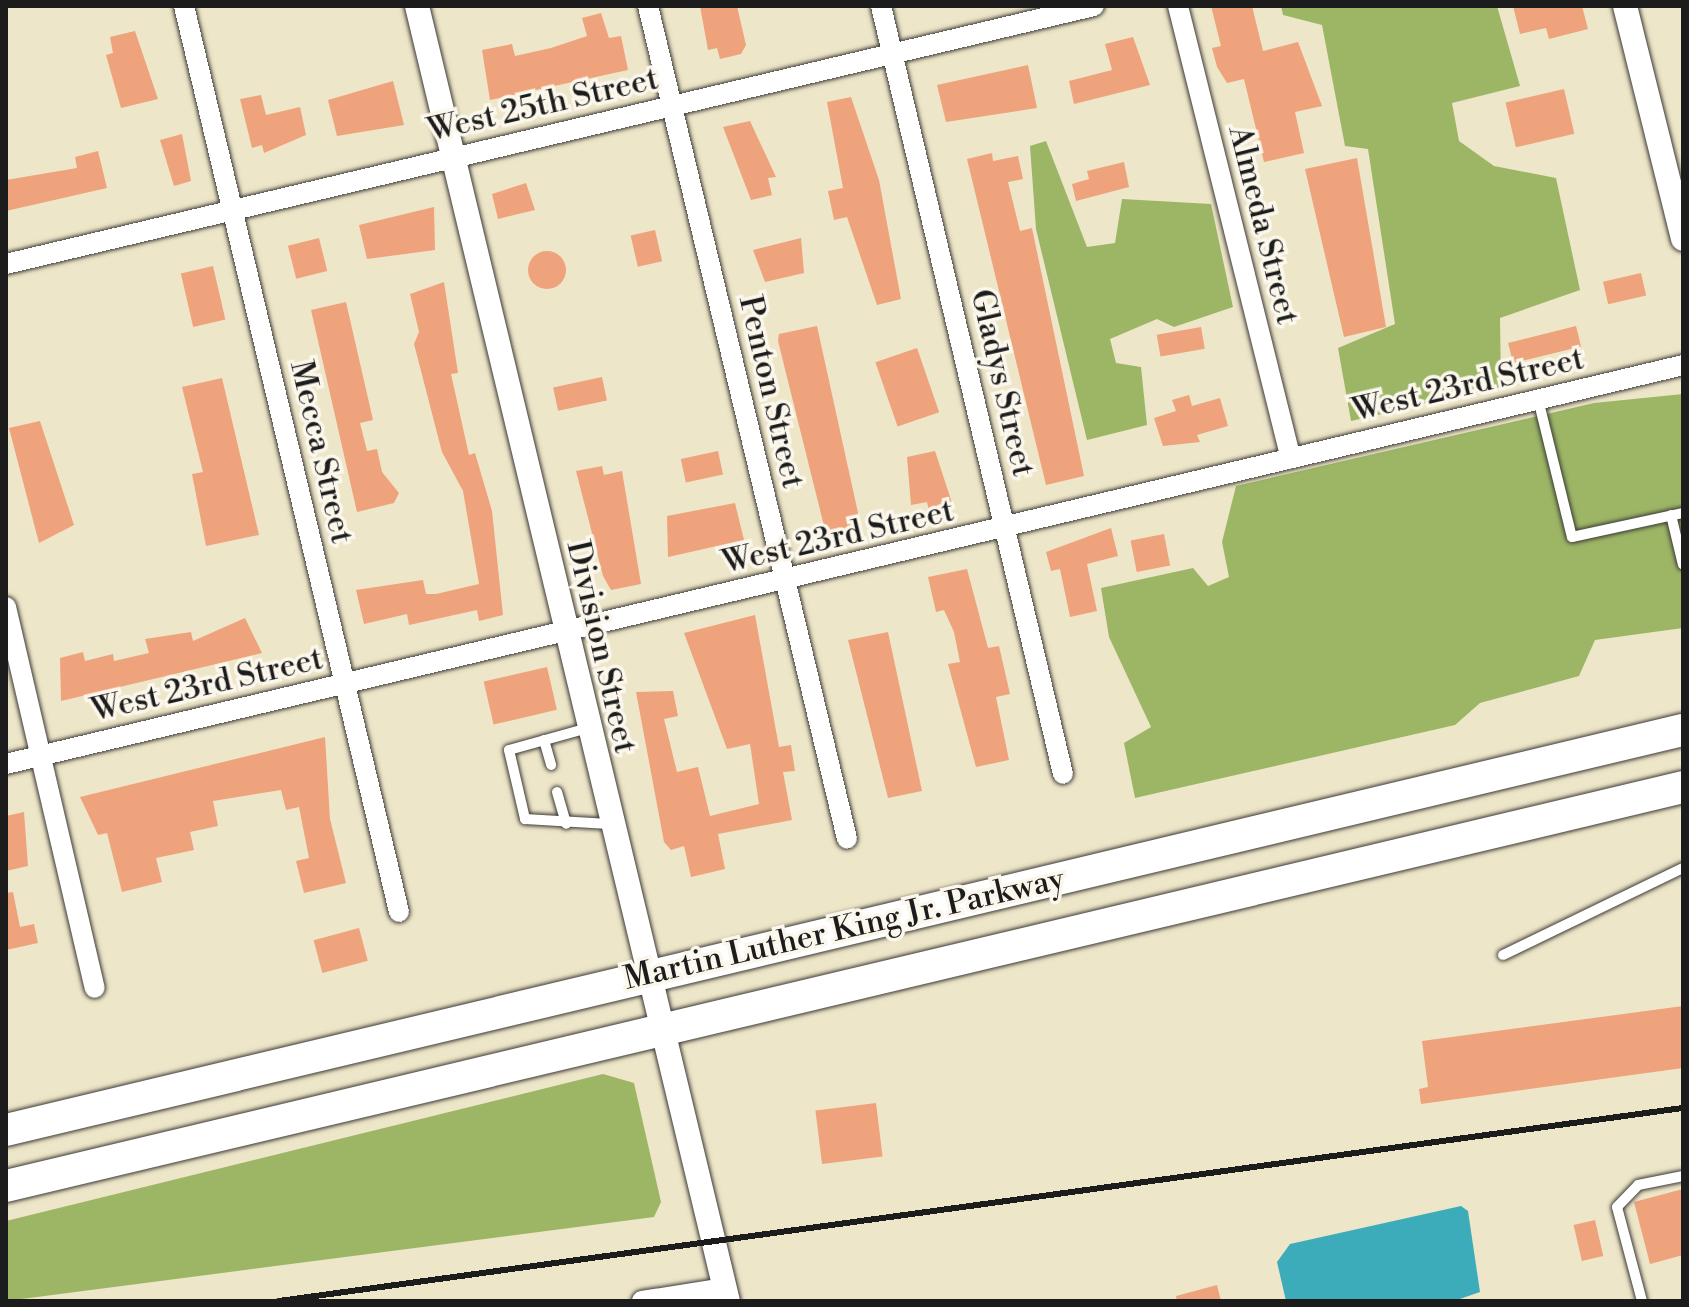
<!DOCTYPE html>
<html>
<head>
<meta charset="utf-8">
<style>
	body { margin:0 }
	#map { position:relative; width:1689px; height:1307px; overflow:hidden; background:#eee6c9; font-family:"Libre Bodoni",serif }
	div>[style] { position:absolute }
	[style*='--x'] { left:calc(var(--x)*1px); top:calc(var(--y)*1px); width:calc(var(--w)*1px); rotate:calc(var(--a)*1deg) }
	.forest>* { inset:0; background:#9db666 }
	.water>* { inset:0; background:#3dacba }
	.building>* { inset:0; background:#eea37c; transform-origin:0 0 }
	.round { border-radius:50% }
	.roads { filter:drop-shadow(0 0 2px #3c3a36) drop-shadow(0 0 2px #3c3a36) }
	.service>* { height:10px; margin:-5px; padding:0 5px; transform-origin:5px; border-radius:5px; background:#fff }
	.minor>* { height:20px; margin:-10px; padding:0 10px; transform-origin:10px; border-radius:10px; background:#fff }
	.tertiary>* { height:24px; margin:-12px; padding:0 12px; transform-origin:12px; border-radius:12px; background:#fff }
	.trunk>* { height:32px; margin:-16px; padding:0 16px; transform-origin:16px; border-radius:16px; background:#fff }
	.rail>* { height:6px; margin:-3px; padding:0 3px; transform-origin:3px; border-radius:3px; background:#1c1c1c }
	span { translate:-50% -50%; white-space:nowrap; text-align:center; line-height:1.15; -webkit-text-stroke:7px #fbf7ec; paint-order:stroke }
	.street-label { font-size:32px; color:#1c1c1c }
	.frame { position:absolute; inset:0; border:8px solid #1c1c1c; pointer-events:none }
</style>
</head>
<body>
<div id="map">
	<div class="forest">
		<i style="clip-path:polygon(1281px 6px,1497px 6px,1520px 86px,1452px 103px,1459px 141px,1494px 166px,1556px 178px,1580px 290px,1500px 318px,1501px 387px,1351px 421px,1338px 348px,1395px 324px,1368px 149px,1345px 146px,1322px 25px,1283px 15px)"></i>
		<i style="clip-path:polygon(1046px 141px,1087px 247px,1115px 243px,1122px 199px,1211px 204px,1233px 307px,1174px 327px,1157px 319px,1110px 339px,1116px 363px,1141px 367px,1147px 425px,1087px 440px,1036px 229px,1030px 146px)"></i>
		<i style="clip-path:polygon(1683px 394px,1683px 628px,1595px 640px,1579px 676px,1480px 703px,1455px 725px,1135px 798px,1124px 743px,1151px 727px,1109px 637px,1101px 588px,1193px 568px,1208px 586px,1229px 577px,1222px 542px,1236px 486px,1594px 403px)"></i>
		<i style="clip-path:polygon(603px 1074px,634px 1083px,661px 1202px,654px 1217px,6px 1301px,6px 1221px)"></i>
	</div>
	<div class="water">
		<i style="clip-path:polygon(1461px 1206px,1468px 1211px,1480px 1292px,1454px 1301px,1286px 1301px,1277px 1262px,1290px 1244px)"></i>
	</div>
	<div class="building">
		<i style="clip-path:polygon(700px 6px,737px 6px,746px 45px,741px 54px,720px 59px,717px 48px,708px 50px)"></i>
		<i style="clip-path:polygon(1211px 6px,1252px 6px,1263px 51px,1298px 42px,1322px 106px,1295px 112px,1304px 153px,1264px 162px,1244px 79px,1227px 83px,1217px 67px,1212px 48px,1221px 46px)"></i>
		<i style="clip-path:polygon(1513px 6px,1582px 6px,1588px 29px,1549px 39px,1546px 28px,1520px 34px)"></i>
		<i style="clip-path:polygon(601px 13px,609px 38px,621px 36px,628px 70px,490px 100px,482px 50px,512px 44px,515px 56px,551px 48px,587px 36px,582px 18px)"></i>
		<i style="clip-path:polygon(135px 31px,158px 99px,121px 108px,106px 55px,113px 53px,110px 37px)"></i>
		<i style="clip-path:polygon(1133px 37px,1150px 85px,1074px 104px,1069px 81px,1112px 70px,1105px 44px)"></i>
		<i style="clip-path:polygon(1028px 65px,1037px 108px,946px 122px,937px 85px)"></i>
		<i style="clip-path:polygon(393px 81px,404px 125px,337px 136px,328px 100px)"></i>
		<i style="left:1564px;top:89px;width:46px;height:60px;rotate:77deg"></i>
		<i style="clip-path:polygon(261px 95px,266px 115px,300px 107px,306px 135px,264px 153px,262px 145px,252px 148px,240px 99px)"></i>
		<i style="clip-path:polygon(851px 97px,879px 180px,901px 299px,877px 305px,847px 217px,834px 220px,828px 191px,843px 188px,827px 102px)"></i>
		<i style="clip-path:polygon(750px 121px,776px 177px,768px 178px,772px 195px,751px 200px,723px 127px)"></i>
		<i style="clip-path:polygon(182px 134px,191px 181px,174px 186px,160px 140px)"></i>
		<i style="clip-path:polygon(98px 151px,107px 188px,6px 211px,6px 180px,77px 168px,75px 157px)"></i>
		<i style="clip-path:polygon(992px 153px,993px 161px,1018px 156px,1023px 179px,1008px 182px,1020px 231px,1032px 228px,1084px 476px,1046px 485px,967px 159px)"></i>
		<i style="clip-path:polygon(1357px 158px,1386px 327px,1344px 337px,1305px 169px)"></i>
		<i style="clip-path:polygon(1124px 162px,1129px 187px,1076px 201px,1072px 184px,1089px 179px,1087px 171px)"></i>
		<i style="clip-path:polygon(526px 183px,535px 210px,498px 219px,492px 194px)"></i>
		<i style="clip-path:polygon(434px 207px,435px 250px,367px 259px,359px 225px)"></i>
		<i style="left:655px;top:230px;width:32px;height:25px;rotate:77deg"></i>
		<i style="left:319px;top:238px;width:34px;height:32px;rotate:76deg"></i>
		<i style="clip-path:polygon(801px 238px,804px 273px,765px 282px,753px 250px)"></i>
		<i class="round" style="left:528px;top:251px;width:38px;height:38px"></i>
		<i style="left:213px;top:266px;width:55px;height:33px;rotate:77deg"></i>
		<i style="left:1641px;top:273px;width:23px;height:39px;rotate:77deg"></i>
		<i style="clip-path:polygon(444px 282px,458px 373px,451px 374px,469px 455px,475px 453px,492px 511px,503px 615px,479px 621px,477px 610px,409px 625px,407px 614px,364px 624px,356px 590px,423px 580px,426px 594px,436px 594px,479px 584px,463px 491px,442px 452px,414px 344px,419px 332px,410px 294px)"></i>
		<i style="clip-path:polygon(346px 302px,373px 420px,360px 423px,367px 451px,377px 449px,382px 472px,399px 493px,394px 503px,357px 512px,311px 310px)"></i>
		<i style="clip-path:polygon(817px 326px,862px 531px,827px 538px,778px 341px,779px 334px)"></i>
		<i style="left:1576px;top:326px;width:21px;height:70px;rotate:76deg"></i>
		<i style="left:1201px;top:327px;width:22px;height:45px;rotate:80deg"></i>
		<i style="left:917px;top:348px;width:68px;height:44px;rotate:71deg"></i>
		<i style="left:602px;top:377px;width:24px;height:50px;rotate:78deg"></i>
		<i style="clip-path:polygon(222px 378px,259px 535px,206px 546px,192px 474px,203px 472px,182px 387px)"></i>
		<i style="clip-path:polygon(1189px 395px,1192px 406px,1220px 398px,1228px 426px,1197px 435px,1200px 442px,1163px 446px,1154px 418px,1176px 411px,1172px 400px)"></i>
		<i style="clip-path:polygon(40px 421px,74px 525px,39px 543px,9px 428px)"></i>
		<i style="left:718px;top:451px;width:24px;height:38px;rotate:78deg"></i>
		<i style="clip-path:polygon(935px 451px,953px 506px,929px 511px,927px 502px,911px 505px,907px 457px)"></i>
		<i style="clip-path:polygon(602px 466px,604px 475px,622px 471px,641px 584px,611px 590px,603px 576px,576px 471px)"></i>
		<i style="clip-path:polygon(735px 503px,744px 540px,668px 557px,667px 516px)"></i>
		<i style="clip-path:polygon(1111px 528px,1118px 556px,1087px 564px,1097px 611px,1070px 617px,1060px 569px,1051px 571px,1046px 552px)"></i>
		<i style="left:1164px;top:534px;width:32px;height:34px;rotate:79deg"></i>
		<i style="clip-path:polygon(967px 569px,988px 648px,999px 646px,1010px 694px,996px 697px,1009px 760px,976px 767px,948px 664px,960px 662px,954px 632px,944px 610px,936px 612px,928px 577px)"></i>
		<i style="clip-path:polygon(755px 615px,779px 747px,791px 745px,795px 771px,783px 772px,792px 820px,718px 834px,725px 869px,691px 877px,684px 846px,671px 850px,664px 842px,636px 692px,673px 691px,678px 716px,664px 719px,677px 772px,698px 767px,710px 816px,759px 804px,750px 744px,727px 749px,684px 633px)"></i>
		<i style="clip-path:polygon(245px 618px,262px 653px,61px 701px,60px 658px,83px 652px,85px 661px,113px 654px,114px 661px,149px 653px,145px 639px,191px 632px,193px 641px)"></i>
		<i style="clip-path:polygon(888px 632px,922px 791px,888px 798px,848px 640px)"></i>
		<i style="left:547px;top:667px;width:44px;height:65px;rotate:77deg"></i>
		<i style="clip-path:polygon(325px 737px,330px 819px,346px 883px,304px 893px,296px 861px,309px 858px,299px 807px,286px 810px,281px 790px,213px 801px,218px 826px,190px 832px,194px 850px,156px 858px,162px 882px,122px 892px,107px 833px,98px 835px,80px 797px)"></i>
		<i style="clip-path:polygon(24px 812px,28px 866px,6px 871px,6px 816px)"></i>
		<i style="clip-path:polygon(13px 892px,20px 927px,34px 924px,38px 943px,6px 950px,6px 893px)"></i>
		<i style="left:359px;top:928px;width:34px;height:47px;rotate:75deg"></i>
		<i style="clip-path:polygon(1683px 1006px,1683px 1068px,1421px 1104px,1419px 1089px,1428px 1087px,1422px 1041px)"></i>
		<i style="left:876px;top:1103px;width:54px;height:61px;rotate:83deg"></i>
		<i style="clip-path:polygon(1683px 1189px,1683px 1255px,1650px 1264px,1634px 1202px)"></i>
		<i style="left:1595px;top:1220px;width:37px;height:22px;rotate:77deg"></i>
		<i style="clip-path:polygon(1217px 1285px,1221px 1301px,1177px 1301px,1176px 1296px)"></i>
	</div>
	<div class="roads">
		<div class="service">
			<i style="--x:1538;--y:399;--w:142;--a:76.2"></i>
			<i style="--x:1572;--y:537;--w:114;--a:-12.2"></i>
			<i style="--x:1671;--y:515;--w:51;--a:76.5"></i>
			<i style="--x:588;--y:728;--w:82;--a:164.4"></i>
			<i style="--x:509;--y:750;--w:71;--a:76.9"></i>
			<i style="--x:525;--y:819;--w:84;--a:3.4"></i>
			<i style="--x:544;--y:740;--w:26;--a:74"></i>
			<i style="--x:557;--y:792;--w:33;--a:74"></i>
			<i style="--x:1503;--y:955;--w:200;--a:-25.8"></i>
			<i style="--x:1642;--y:1301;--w:97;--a:-104.9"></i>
			<i style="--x:1617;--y:1207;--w:30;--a:-46"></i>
			<i style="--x:1638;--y:1185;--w:46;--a:-11.3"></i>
		</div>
		<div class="minor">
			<i style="--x:184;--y:6;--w:931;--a:76.65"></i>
			<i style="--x:648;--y:6;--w:856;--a:76.56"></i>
			<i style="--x:881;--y:6;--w:789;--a:76.67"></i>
			<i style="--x:1178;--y:6;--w:466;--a:76"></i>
			<i style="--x:6;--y:264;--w:1118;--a:-13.34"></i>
			<i style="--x:6;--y:607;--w:391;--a:76.9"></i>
			<i style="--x:6;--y:764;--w:1724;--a:-13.38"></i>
			<i style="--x:642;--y:1301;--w:84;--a:-8.9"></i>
		</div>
		<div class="tertiary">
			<i style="--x:417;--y:6;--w:1332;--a:76.5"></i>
			<i style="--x:1625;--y:6;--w:240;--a:76"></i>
		</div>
		<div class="trunk">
			<i style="--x:6;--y:1130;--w:1724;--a:-13.42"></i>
			<i style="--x:6;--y:1186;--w:1724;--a:-13.38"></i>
		</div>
	</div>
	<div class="rail">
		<i style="--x:279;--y:1301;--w:1417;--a:-7.83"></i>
	</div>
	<div class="street-label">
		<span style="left:543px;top:105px;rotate:-13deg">West 25th Street</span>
		<span style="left:1263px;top:225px;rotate:76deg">Almeda Street</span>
		<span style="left:1002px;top:383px;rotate:77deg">Gladys Street</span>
		<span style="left:1468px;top:385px;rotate:-13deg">West 23rd Street</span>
		<span style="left:771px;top:392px;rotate:77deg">Penton Street</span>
		<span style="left:321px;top:452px;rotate:77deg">Mecca Street</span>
		<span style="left:838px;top:537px;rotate:-13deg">West 23rd Street</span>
		<span style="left:601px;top:647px;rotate:77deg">Division Street</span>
		<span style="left:207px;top:685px;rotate:-13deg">West 23rd Street</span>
		<span style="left:844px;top:929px;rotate:-13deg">Martin Luther King Jr. Parkway</span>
	</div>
	<div class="frame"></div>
</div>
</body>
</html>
